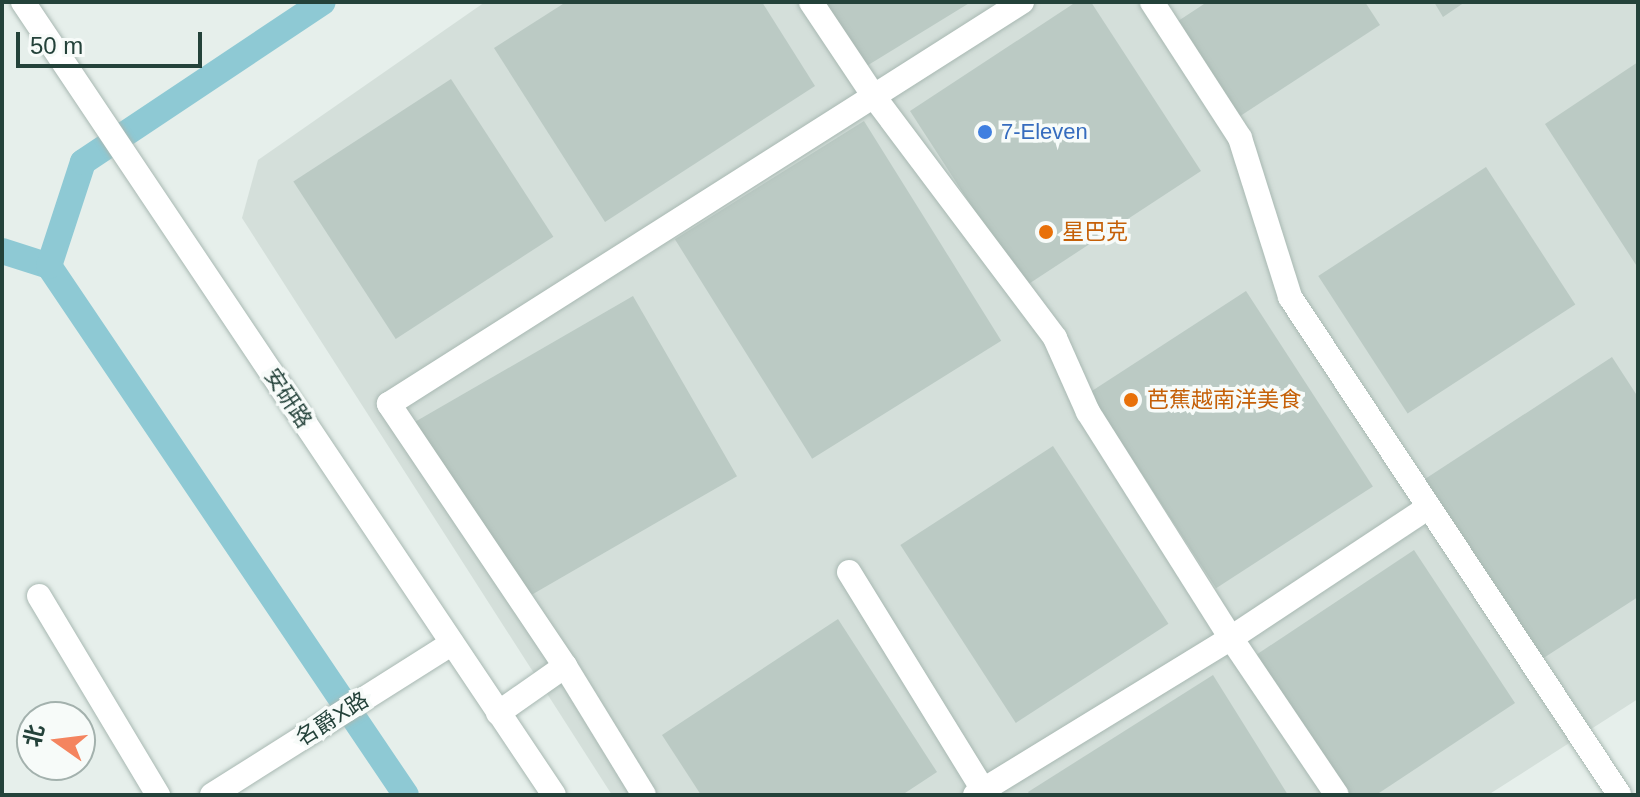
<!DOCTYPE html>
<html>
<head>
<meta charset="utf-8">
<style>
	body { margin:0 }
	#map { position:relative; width:1640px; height:797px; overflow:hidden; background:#e6efeb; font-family:Arial,"Noto Sans SC",sans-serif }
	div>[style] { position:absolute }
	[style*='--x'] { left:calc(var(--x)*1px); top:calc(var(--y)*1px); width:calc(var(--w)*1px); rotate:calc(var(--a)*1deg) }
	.built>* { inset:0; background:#d4dfda }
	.canal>* { height:26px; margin:-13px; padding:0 13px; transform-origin:13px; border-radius:13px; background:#8ec9d4 }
	.building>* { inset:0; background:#bbcac4; transform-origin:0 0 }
	.roads { filter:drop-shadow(0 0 2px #a8b8b2) drop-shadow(0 0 2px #a8b8b2) }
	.minor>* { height:24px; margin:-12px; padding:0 12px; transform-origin:12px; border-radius:12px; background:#fff }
	.dots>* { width:22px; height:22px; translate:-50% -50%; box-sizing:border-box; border:4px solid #f7fbf9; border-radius:50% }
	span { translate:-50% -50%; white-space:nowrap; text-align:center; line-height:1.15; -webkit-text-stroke:7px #f7fbf9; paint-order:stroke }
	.shop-label { font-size:22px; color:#366cbe }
	.left { translate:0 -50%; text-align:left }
	.food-label { font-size:22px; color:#c56008 }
	.street-label { font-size:22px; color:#24423a }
	.frame { position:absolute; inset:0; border:4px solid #24423a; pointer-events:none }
	.north { position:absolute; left:16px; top:701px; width:80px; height:80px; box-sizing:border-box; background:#f7fbf9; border:2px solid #a3b1ad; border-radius:50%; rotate:284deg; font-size:22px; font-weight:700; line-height:32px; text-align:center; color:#24423a }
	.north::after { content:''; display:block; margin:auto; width:28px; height:36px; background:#f4845f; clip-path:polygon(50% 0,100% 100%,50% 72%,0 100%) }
	.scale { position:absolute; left:16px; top:32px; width:186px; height:36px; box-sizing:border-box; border:4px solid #24423a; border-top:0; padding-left:10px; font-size:24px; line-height:28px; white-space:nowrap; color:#24423a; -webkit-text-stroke:6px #f7fbf9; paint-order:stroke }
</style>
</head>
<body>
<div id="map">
	<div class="built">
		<i style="clip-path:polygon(485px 2px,1638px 2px,1638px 699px,1488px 795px,612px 795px,242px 218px,258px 160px)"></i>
	</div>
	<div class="canal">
		<i style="--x:2;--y:251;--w:49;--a:17.7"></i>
		<i style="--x:49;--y:266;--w:638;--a:55.99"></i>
		<i style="--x:49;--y:266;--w:109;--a:-71.9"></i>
		<i style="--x:83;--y:162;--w:288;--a:-33.7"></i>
	</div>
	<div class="building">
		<i style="clip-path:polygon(566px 2px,762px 2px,815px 86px,605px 222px,494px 48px)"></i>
		<i style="clip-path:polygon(825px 2px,971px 2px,865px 67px)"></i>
		<i style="clip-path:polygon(1076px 2px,1091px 2px,1201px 171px,1024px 287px,910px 111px)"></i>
		<i style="clip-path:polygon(1207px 2px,1365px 2px,1380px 25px,1225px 126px,1163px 31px)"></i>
		<i style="clip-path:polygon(1434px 2px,1465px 2px,1443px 17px)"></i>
		<i style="clip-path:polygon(1638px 62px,1638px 268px,1545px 124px)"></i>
		<i style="left:451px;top:79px;width:188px;height:188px;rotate:57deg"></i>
		<i style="left:864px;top:121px;width:259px;height:223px;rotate:58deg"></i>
		<i style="left:1486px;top:167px;width:164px;height:200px;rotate:57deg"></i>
		<i style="left:1246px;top:291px;width:233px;height:187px;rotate:57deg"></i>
		<i style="left:633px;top:296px;width:208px;height:255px;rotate:60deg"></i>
		<i style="clip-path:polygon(1612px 357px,1638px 397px,1638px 597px,1542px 659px,1425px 479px)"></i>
		<i style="left:1053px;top:446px;width:212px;height:182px;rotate:57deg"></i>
		<i style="clip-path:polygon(1414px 550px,1515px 703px,1376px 795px,1349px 795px,1256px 655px)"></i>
		<i style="clip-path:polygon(838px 619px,937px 772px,902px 795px,701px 795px,662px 735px)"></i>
		<i style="clip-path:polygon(1213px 675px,1288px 795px,1030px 795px,1028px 792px)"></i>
	</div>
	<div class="roads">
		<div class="minor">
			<i style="--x:23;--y:2;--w:954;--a:56.19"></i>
			<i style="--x:811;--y:2;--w:115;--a:56.3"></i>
			<i style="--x:875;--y:98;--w:300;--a:53.1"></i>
			<i style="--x:1055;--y:338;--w:81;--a:66"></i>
			<i style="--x:1088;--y:412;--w:267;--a:57.7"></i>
			<i style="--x:1231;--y:638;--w:189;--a:56"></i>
			<i style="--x:1152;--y:2;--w:162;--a:57.1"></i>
			<i style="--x:1240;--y:138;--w:167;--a:72.5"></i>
			<i style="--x:1290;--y:297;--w:596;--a:56.5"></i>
			<i style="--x:849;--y:572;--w:262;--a:58.4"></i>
			<i style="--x:39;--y:596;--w:232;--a:59.1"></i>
			<i style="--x:565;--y:666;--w:316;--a:-123.9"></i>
			<i style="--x:389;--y:404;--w:750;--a:-32.42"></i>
			<i style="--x:498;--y:713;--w:82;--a:-35"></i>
			<i style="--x:565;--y:666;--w:151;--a:58.5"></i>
			<i style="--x:212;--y:795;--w:284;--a:-32.3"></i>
			<i style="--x:975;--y:795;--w:300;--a:-31.5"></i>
			<i style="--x:1231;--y:638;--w:237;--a:-33.5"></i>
		</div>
	</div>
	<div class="dots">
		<i style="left:985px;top:132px;background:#3f7fe0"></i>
		<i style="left:1046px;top:232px;background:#e8710a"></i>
		<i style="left:1131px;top:400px;background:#e8710a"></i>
	</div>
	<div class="shop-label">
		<span class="left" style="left:1001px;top:132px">7-Eleven</span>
	</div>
	<div class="food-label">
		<span class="left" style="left:1062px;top:232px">星巴克</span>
		<span class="left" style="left:1147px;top:400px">芭蕉越南洋美食</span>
	</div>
	<div class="street-label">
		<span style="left:288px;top:398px;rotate:56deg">安研路</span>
		<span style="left:332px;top:719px;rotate:-32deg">名爵X路</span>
	</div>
	<div class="frame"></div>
	<div class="north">北</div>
	<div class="scale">50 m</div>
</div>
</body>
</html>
